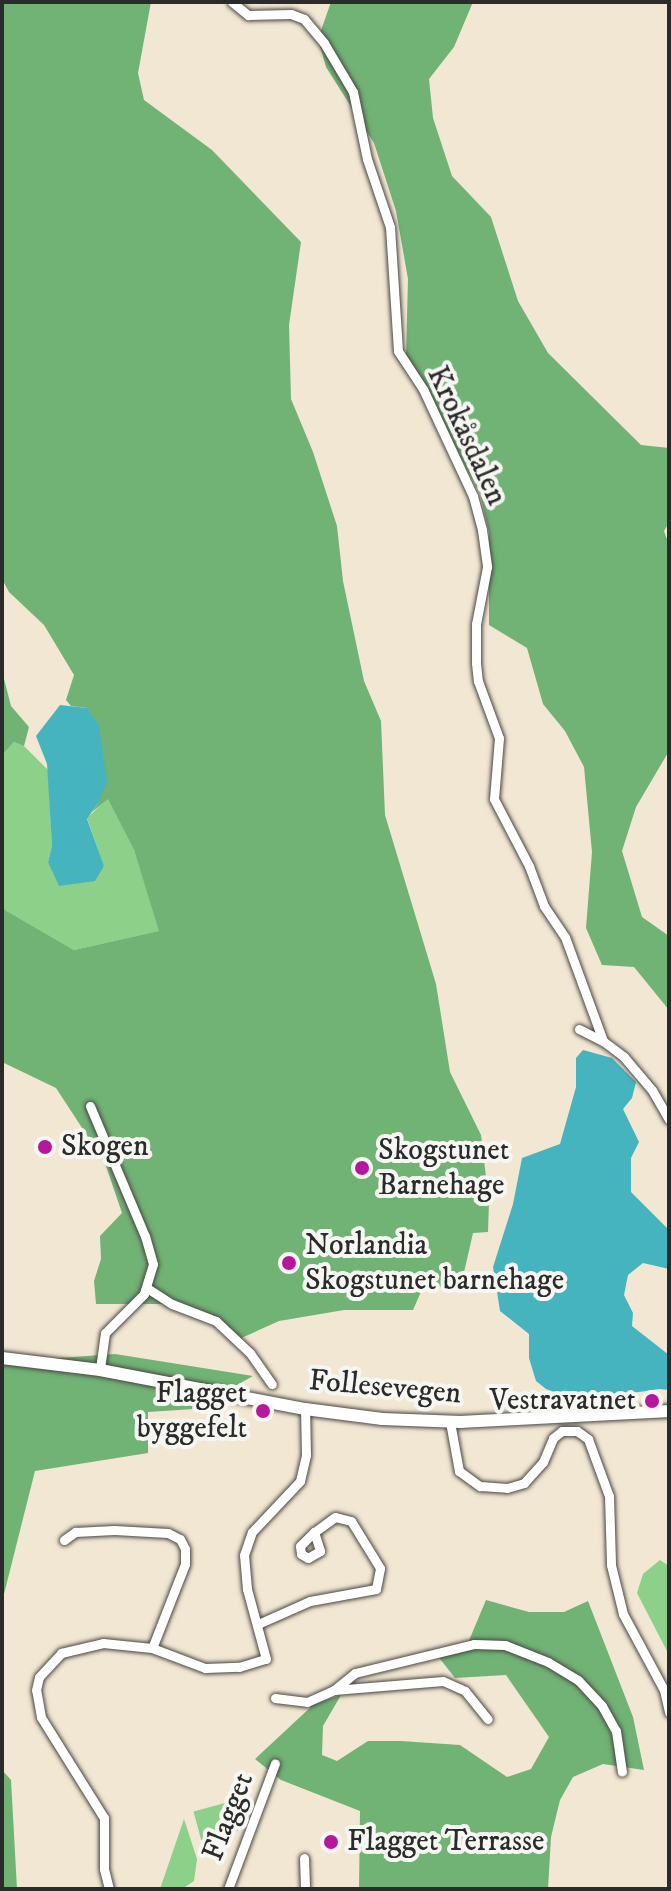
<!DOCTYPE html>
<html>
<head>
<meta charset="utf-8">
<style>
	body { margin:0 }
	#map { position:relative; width:671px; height:1891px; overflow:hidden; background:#f2e7d2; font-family:"IM FELL DW Pica",serif }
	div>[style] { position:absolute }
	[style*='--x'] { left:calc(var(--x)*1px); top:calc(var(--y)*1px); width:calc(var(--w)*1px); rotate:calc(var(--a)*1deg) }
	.green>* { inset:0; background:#8cd089; transform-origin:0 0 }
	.forest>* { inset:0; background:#71b275 }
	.water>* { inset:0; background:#45b4bf }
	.roads { filter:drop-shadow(0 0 2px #494744) drop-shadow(0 0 2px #494744) }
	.street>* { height:9px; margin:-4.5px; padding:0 4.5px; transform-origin:4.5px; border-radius:4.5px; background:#fff }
	.secondary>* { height:12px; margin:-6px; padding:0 6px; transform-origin:6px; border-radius:6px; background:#fff }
	.dots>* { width:22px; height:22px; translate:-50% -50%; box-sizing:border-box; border:4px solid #f6f6f2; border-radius:50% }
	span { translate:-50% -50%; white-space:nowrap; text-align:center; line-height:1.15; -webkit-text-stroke:8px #f6f6f2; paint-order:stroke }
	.street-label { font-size:30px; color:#2b2b2b }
	.poi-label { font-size:30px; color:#2b2b2b }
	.left { translate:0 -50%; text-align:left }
	.right { translate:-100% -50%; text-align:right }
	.frame { position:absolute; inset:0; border:4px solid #2b2b2b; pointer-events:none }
</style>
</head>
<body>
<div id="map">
	<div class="green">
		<i style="clip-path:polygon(14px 742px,24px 746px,48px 770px,52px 846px,48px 862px,104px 867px,87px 818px,108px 798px,134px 850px,160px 931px,74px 950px,5px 910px,2px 899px,2px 755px)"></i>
		<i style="clip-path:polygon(660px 1560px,669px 1566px,669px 1655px,637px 1593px,643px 1574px)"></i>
		<i style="left:236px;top:1800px;width:30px;height:44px;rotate:75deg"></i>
		<i style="clip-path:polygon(184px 1819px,197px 1859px,194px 1881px,182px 1889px,160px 1889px)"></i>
	</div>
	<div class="forest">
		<i style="clip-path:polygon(2px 2px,151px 2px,138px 73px,144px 100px,212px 150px,301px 242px,289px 325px,291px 399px,313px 452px,337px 526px,343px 581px,364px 681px,381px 721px,385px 815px,436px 984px,450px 1072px,481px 1135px,489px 1202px,488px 1232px,473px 1233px,460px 1290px,424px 1285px,413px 1310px,344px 1310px,279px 1321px,237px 1340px,212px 1322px,166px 1304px,96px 1304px,94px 1281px,101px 1259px,100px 1236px,122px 1213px,105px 1163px,56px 1088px,2px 1062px,2px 899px,5px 910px,74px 950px,159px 931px,134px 850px,108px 799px,92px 812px,98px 803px,87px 708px,71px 706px,66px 700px,74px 675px,44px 625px,9px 592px,2px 579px)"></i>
		<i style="clip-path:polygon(331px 2px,473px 2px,454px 47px,429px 79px,433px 118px,452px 176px,491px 217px,518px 301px,548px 353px,641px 445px,669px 448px,669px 523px,664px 531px,669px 545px,669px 751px,636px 807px,622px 851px,642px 917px,669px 936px,669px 1010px,634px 967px,602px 965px,586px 928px,592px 852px,584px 767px,565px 731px,543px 704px,527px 648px,489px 625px,489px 532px,480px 494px,406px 354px,408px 279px,396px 211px,374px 143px,326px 67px,318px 39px)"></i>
		<i style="clip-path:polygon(2px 671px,11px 706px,29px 727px,24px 746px,14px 742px,2px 755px)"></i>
		<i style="clip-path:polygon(115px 1354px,253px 1376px,194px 1409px,148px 1412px,148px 1453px,35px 1471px,2px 1602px,2px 1362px)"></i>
		<i style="clip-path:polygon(486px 1600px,529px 1612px,564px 1612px,588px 1601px,633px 1717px,644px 1770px,603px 1764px,573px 1777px,560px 1800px,551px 1837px,548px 1889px,359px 1889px,360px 1811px,281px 1780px,255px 1759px,314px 1704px,341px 1695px,323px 1726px,322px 1755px,337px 1761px,368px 1741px,401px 1741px,460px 1745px,507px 1777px,531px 1769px,549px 1737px,506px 1675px,455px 1678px,437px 1655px,465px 1650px)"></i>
		<i style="clip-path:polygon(2px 1770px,11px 1780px,17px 1889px,2px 1889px)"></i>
	</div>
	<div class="water">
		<i style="clip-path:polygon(60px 705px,87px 708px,99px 725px,107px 782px,98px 803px,87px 819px,104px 866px,95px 881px,59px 886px,48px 862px,52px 846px,47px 764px,36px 736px)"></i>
		<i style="clip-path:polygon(583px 1050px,612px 1058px,636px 1082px,632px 1098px,623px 1109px,639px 1142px,631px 1158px,631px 1192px,669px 1230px,669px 1269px,643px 1263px,628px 1275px,624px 1295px,633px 1313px,632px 1326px,669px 1355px,669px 1390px,659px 1389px,579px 1401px,546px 1389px,536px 1381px,529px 1358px,529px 1334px,500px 1311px,493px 1267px,513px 1204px,522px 1158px,560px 1144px,576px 1087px,576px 1058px)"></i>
	</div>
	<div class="roads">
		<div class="street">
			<i style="--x:232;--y:2;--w:21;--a:39"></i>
			<i style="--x:248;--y:15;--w:43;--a:-1.3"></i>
			<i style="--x:291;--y:14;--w:14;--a:21"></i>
			<i style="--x:304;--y:19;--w:31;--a:50"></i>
			<i style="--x:324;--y:43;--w:57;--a:59.4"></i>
			<i style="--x:353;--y:92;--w:68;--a:78.2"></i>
			<i style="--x:367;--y:159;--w:72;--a:71.3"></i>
			<i style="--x:390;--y:227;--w:124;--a:86.3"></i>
			<i style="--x:398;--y:351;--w:45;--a:56.7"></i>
			<i style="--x:423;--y:389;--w:118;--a:65"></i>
			<i style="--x:473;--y:496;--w:35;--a:75"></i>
			<i style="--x:482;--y:530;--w:37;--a:82"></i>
			<i style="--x:487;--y:567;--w:58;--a:100.9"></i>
			<i style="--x:476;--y:624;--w:39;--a:90"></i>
			<i style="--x:476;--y:663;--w:18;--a:84"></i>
			<i style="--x:478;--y:681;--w:61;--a:69.8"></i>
			<i style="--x:499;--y:738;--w:61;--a:94.7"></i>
			<i style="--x:494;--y:799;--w:76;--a:62.4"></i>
			<i style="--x:529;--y:866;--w:43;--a:69.4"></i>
			<i style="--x:544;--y:906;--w:37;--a:56"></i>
			<i style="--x:565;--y:937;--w:111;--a:69.9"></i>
			<i style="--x:579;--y:1029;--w:27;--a:27"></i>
			<i style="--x:603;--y:1041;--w:26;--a:37"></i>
			<i style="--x:624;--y:1057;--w:43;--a:49.7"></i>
			<i style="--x:652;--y:1090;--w:34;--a:60"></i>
			<i style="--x:90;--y:1106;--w:141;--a:67.1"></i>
			<i style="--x:145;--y:1236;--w:29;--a:74"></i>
			<i style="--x:153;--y:1264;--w:31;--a:107"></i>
			<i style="--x:144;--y:1294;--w:55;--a:135"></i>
			<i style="--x:105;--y:1333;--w:37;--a:98"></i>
			<i style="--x:147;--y:1288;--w:30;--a:33"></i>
			<i style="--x:172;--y:1304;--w:47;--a:21.1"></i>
			<i style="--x:216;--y:1321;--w:47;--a:43.3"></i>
			<i style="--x:250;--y:1353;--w:38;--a:55"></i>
			<i style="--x:450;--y:1422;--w:50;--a:79.6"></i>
			<i style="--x:459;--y:1471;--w:26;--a:36"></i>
			<i style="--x:480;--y:1486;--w:27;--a:4"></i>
			<i style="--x:507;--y:1488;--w:18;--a:-16"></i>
			<i style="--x:524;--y:1483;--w:28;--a:-48"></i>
			<i style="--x:543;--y:1462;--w:26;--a:-67"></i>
			<i style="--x:553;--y:1438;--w:11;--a:-38"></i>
			<i style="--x:562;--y:1431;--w:15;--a:0"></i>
			<i style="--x:577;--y:1431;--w:14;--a:36"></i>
			<i style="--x:588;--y:1439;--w:61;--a:69.8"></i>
			<i style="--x:609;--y:1496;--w:69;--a:88.3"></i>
			<i style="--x:611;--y:1565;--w:50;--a:76.2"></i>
			<i style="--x:623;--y:1614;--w:86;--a:61.7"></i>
			<i style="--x:664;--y:1690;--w:23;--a:77"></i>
			<i style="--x:314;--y:1532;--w:20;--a:72"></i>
			<i style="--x:320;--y:1551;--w:14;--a:150"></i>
			<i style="--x:308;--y:1558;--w:8;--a:-150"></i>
			<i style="--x:301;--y:1554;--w:8;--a:-97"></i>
			<i style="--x:300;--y:1546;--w:20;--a:-45"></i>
			<i style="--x:64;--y:1540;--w:14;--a:-36"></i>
			<i style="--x:75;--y:1532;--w:39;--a:-3"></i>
			<i style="--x:114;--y:1530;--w:54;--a:3.2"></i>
			<i style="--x:168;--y:1533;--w:13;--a:27"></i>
			<i style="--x:180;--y:1539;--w:11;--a:63"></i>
			<i style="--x:185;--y:1549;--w:15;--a:90"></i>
			<i style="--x:185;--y:1564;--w:90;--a:111.4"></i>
			<i style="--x:258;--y:1624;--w:57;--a:-23.9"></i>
			<i style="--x:310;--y:1601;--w:67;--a:-10.3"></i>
			<i style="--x:376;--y:1589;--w:21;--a:-79"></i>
			<i style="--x:380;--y:1568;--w:55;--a:-121.7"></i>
			<i style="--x:351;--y:1521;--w:16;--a:-166"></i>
			<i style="--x:335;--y:1517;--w:26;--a:144"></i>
			<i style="--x:334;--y:1690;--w:109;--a:-4.7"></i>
			<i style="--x:443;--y:1681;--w:24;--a:24"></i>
			<i style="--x:465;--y:1691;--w:36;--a:51"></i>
			<i style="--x:275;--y:1698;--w:32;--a:7"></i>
			<i style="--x:307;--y:1702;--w:30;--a:-24"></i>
			<i style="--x:334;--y:1690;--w:27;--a:-39"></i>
			<i style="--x:355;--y:1673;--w:122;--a:-13.7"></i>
			<i style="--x:474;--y:1644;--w:31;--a:2"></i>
			<i style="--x:505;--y:1645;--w:46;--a:21.6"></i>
			<i style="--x:548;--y:1662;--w:35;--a:31"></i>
			<i style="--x:578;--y:1680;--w:35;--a:47"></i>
			<i style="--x:602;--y:1706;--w:29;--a:61"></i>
			<i style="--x:616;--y:1731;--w:41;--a:81.7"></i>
			<i style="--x:304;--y:1858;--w:31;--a:88"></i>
			<i style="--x:109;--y:1889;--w:21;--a:-104"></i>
			<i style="--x:104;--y:1869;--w:51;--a:-90"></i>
			<i style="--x:104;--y:1818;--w:119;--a:-122"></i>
			<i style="--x:41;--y:1717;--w:27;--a:-100"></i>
			<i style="--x:36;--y:1690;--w:13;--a:-77"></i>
			<i style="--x:39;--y:1677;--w:33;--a:-47"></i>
			<i style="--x:61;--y:1653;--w:43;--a:-13.4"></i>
			<i style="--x:103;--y:1643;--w:49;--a:5.8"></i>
			<i style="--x:152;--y:1648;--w:57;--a:20.7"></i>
			<i style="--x:205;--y:1668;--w:34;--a:-2"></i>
			<i style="--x:239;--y:1667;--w:28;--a:-17"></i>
			<i style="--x:266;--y:1659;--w:73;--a:-105.2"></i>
			<i style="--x:247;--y:1589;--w:34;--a:-95"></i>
			<i style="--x:244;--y:1555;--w:24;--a:-71"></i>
			<i style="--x:252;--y:1532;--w:70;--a:-46.7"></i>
			<i style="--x:300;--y:1481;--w:27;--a:-77"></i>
			<i style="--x:306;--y:1455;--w:46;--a:-91.2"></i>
			<i style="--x:228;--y:1889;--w:134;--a:-69.5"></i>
		</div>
		<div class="secondary">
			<i style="--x:2;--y:1358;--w:99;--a:7"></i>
			<i style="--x:100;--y:1370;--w:209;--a:10.8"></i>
			<i style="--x:305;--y:1409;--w:78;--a:7.4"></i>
			<i style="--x:382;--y:1419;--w:79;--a:2.2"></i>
			<i style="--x:461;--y:1422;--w:208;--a:-3"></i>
		</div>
	</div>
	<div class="dots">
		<i style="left:45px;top:1147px;background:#b5179e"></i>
		<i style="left:362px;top:1168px;background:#b5179e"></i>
		<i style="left:289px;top:1263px;background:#b5179e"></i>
		<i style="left:652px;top:1401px;background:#b5179e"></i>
		<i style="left:263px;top:1411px;background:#b5179e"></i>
		<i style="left:331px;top:1842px;background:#b5179e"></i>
	</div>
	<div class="street-label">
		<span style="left:466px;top:436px;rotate:65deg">Krokåsdalen</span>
		<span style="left:385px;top:1388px;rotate:5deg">Follesevegen</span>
		<span style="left:229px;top:1817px;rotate:-69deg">Flagget</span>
	</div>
	<div class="poi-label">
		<span class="left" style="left:61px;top:1147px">Skogen</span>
		<span class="left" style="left:378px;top:1168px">Skogstunet<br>Barnehage</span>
		<span class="left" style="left:305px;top:1263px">Norlandia<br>Skogstunet barnehage</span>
		<span class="right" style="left:247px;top:1411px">Flagget<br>byggefelt</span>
		<span class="right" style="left:636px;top:1401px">Vestravatnet</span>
		<span class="left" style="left:347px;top:1842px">Flagget Terrasse</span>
	</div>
	<div class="frame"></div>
</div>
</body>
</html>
